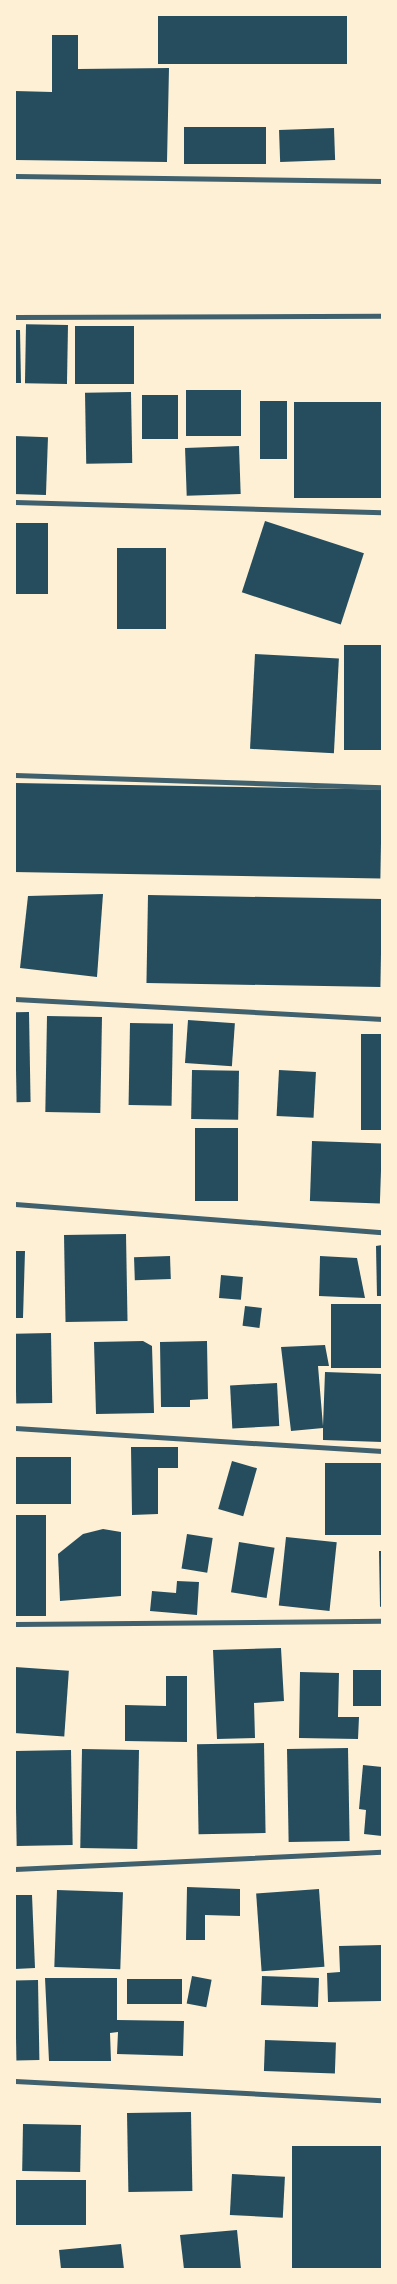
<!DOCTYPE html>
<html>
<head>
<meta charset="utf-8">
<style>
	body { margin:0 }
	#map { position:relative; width:397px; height:2284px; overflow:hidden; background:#fdf0d5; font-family:"Source Sans 3",sans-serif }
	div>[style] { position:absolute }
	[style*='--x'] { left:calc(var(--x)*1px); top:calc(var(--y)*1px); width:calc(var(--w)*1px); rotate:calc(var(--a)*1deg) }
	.building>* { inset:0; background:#264d5e; transform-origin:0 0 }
	.minor>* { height:5px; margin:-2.5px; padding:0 2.5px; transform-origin:2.5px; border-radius:2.5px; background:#3f606c }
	span { translate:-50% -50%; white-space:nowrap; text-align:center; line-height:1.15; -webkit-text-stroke:5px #fdf0d5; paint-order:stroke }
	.frame { position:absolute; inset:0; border:16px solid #fdf0d5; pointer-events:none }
</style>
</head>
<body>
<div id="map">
	<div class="building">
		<i style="left:158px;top:15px;width:189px;height:49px"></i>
		<i style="clip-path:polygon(52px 35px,78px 35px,78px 69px,169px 68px,167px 162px,15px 160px,15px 91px,52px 92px)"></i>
		<i style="left:184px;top:127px;width:82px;height:37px"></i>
		<i style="left:334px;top:128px;width:32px;height:55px;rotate:88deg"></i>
		<i style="left:68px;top:325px;width:59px;height:42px;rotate:91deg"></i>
		<i style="left:75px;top:326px;width:59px;height:58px"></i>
		<i style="clip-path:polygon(15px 330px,20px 330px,21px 383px,15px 383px)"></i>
		<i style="left:186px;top:390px;width:55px;height:46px"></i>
		<i style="left:131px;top:392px;width:71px;height:46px;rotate:89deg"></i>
		<i style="left:142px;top:395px;width:36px;height:44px"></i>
		<i style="left:260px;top:401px;width:27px;height:58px"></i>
		<i style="left:294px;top:402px;width:88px;height:96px"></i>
		<i style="left:15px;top:436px;width:33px;height:58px;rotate:2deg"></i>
		<i style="left:239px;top:446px;width:48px;height:54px;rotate:88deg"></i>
		<i style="left:265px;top:521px;width:104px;height:75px;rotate:18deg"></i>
		<i style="left:15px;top:523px;width:33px;height:71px"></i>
		<i style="left:117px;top:548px;width:49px;height:81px"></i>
		<i style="left:344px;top:645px;width:38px;height:105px"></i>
		<i style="left:255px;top:654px;width:84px;height:95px;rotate:3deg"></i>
		<i style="left:15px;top:783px;width:367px;height:89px;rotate:1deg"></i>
		<i style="clip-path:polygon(103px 894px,97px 977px,20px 968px,28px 896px)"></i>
		<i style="left:148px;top:895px;width:234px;height:88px;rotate:1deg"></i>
		<i style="left:29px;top:1012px;width:90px;height:14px;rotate:89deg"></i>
		<i style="left:47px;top:1016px;width:55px;height:96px;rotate:1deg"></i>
		<i style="left:188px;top:1020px;width:47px;height:43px;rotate:4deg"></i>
		<i style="left:130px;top:1023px;width:43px;height:82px;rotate:1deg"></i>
		<i style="left:361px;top:1034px;width:21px;height:96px"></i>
		<i style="left:192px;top:1070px;width:47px;height:49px;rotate:1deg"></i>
		<i style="left:279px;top:1070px;width:37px;height:46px;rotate:3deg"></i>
		<i style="left:195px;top:1128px;width:43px;height:73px"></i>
		<i style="left:312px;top:1141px;width:70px;height:60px;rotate:2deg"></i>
		<i style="left:126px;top:1234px;width:87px;height:62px;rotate:89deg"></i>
		<i style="clip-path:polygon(382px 1245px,382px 1296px,377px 1296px,376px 1246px)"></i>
		<i style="clip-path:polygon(15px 1251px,25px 1251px,23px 1318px,15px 1318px)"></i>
		<i style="left:170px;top:1256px;width:23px;height:36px;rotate:88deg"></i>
		<i style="clip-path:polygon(320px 1256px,357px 1258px,365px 1298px,319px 1296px)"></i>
		<i style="left:221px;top:1275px;width:22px;height:23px;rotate:5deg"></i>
		<i style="left:382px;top:1304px;width:64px;height:51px;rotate:90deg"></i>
		<i style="left:245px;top:1306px;width:17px;height:20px;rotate:7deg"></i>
		<i style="left:51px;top:1333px;width:70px;height:36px;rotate:89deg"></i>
		<i style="clip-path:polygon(143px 1341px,152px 1346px,154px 1413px,96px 1414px,94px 1342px)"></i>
		<i style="clip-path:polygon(207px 1341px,208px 1399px,190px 1400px,190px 1407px,161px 1407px,160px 1342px)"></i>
		<i style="clip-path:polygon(325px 1345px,329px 1366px,318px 1366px,323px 1426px,325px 1372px,382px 1374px,382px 1442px,323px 1440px,323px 1428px,291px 1431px,281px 1347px)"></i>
		<i style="left:277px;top:1383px;width:43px;height:47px;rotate:87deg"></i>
		<i style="clip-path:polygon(131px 1447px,178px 1447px,178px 1468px,158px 1468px,158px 1514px,132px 1515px)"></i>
		<i style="left:15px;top:1457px;width:56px;height:47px"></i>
		<i style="left:232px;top:1461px;width:26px;height:50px;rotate:16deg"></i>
		<i style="left:382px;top:1463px;width:72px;height:57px;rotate:90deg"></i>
		<i style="left:15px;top:1515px;width:31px;height:101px"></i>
		<i style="clip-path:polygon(103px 1529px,121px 1532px,121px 1596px,60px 1601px,58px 1554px,83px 1534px)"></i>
		<i style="left:187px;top:1534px;width:26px;height:35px;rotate:9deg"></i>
		<i style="left:286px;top:1537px;width:51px;height:69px;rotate:6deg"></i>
		<i style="left:239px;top:1542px;width:36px;height:51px;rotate:9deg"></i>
		<i style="clip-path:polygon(379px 1551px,382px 1551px,382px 1606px,380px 1607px)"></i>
		<i style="clip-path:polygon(177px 1581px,199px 1582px,197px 1615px,150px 1611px,152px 1591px,176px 1593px)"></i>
		<i style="clip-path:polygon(281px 1648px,284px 1701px,254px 1703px,255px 1738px,217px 1739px,213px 1650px)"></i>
		<i style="left:15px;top:1667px;width:54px;height:66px;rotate:4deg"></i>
		<i style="left:353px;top:1670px;width:29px;height:36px"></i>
		<i style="clip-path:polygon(300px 1672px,339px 1673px,338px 1717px,359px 1717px,358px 1739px,299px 1738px)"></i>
		<i style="clip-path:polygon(166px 1676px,187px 1676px,187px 1742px,125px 1741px,125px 1705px,166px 1706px)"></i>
		<i style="left:264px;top:1743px;width:90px;height:67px;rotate:89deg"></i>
		<i style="left:348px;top:1748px;width:93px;height:61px;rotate:89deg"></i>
		<i style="left:82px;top:1749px;width:57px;height:99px;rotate:1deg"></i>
		<i style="left:71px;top:1750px;width:95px;height:56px;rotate:89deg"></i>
		<i style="clip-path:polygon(363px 1765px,382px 1767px,382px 1836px,364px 1834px,366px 1810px,359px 1809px)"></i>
		<i style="clip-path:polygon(187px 1887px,240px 1889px,240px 1916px,205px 1915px,205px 1940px,186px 1940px)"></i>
		<i style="left:319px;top:1889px;width:78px;height:63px;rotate:86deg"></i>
		<i style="left:57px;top:1890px;width:66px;height:77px;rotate:2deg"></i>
		<i style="clip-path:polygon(15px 1895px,32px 1895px,35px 1968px,15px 1969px)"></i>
		<i style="clip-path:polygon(382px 1945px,382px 2001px,328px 2002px,327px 1973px,340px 1972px,339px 1946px)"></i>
		<i style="left:192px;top:1976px;width:20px;height:28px;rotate:11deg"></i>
		<i style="left:262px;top:1976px;width:57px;height:29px;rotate:2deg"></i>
		<i style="clip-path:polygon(45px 1978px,117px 1978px,117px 2020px,184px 2021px,183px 2056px,117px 2054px,118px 2032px,110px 2033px,111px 2061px,49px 2061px)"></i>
		<i style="left:182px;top:1979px;width:25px;height:55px;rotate:90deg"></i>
		<i style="left:38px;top:1980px;width:80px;height:23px;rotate:89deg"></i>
		<i style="left:265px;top:2040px;width:71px;height:31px;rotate:2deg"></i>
		<i style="left:191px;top:2112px;width:79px;height:64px;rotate:89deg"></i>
		<i style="left:23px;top:2124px;width:58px;height:47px;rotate:1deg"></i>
		<i style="left:382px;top:2146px;width:123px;height:90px;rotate:90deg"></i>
		<i style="left:232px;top:2174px;width:53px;height:41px;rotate:3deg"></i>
		<i style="left:15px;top:2180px;width:71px;height:45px"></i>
		<i style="clip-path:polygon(237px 2230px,241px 2269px,184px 2269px,180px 2235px)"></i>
		<i style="clip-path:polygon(121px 2244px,124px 2269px,61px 2269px,59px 2250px)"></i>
	</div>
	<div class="minor">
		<i style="--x:15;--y:176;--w:367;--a:0.8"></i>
		<i style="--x:15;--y:317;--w:367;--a:-0.2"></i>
		<i style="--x:15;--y:502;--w:367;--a:1.6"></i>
		<i style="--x:15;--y:775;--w:367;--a:1.9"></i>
		<i style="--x:15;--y:999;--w:368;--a:3.1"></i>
		<i style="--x:15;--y:1204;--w:368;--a:4.4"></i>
		<i style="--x:15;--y:1428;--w:368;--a:3.6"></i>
		<i style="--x:15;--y:1624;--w:367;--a:-0.5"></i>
		<i style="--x:15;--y:1869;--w:367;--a:-2.7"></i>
		<i style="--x:15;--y:2081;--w:367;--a:3"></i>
	</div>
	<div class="frame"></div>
</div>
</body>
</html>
